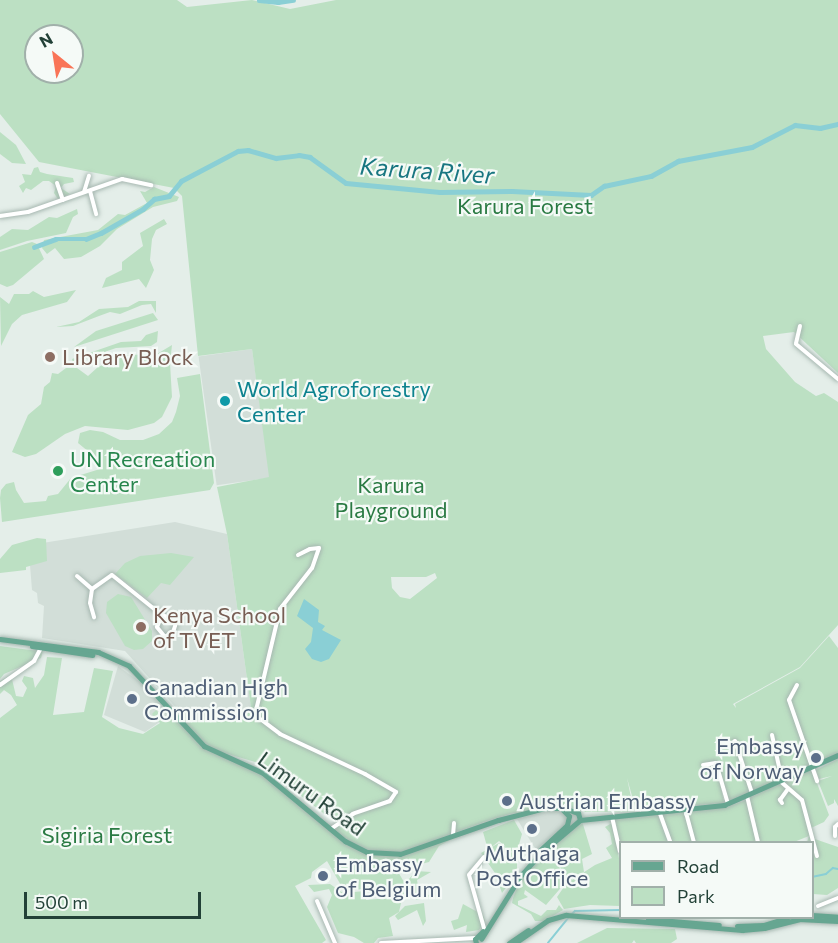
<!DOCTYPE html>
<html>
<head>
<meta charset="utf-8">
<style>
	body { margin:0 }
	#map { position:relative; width:838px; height:943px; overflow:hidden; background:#e4eee9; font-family:Commissioner,sans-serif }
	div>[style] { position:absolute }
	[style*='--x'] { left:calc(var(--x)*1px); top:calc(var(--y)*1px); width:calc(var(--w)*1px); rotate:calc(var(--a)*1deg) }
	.built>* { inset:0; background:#d2ded8; transform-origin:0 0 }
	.green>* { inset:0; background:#bce0c3 }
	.water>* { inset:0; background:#8acfd5 }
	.stream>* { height:1.5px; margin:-0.75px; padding:0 0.75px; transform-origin:0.75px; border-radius:0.75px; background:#8acfd5 }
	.river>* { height:4.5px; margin:-2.25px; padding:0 2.25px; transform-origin:2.25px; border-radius:2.25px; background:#8acfd5 }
	.roads { filter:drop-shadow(0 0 2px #a6b7b0) drop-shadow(0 0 2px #a6b7b0) }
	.minor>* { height:4px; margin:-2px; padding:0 2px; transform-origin:2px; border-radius:2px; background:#fff }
	.major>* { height:5px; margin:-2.5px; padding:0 2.5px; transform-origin:2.5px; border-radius:2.5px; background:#66a691 }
	.dots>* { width:16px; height:16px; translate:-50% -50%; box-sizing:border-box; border:3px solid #f5faf7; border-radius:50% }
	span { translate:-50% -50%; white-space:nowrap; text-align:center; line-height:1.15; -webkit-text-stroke:4.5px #f5faf7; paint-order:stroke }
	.park-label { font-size:22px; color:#2a7a43 }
	.education-label { font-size:22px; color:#785e54 }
	.left { translate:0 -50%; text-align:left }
	.culture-label { font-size:22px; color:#0d838f }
	.leisure-label { font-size:22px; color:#27864d }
	.service-label { font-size:22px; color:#4e5e75 }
	.right { translate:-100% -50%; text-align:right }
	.street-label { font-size:22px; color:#224137 }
	.water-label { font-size:24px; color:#187681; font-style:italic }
	.legend { position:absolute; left:619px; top:841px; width:195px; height:78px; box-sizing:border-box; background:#f5faf7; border:2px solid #a1b0aa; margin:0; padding:8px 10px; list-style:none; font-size:18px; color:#224137 }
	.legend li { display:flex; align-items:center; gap:12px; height:30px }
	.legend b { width:30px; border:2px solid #a1b0aa }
	.north { position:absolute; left:24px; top:24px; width:60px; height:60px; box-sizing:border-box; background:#f5faf7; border:2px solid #a1b0aa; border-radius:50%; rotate:330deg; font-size:16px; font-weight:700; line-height:24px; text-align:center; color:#224137 }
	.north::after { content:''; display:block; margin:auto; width:21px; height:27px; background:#f97457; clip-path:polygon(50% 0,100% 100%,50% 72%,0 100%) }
	.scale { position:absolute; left:24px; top:892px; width:177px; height:27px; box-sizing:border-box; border:3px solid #224137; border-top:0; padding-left:8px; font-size:18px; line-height:21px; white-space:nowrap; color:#224137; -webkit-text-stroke:4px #f5faf7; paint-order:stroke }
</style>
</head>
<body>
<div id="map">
	<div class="built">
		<i style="left:252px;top:349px;width:130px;height:54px;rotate:82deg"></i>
		<i style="clip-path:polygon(175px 522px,227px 534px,251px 708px,247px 715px,189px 722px,125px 651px,42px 638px,44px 606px,38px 603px,37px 593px,32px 590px,30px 565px,36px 544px)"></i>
		<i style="clip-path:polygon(118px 666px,140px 682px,170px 715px,145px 732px,104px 715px)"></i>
		<i style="clip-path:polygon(551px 810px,566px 813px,567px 823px,536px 850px,517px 819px)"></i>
	</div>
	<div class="green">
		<i style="clip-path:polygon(evenodd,0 0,177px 0,187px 7px,252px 0,290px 9px,336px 0,838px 0,838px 373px,794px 332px,763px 336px,766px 349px,795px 382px,816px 396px,824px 393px,838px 402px,838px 625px,800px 667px,733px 704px,736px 708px,735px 704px,800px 668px,829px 636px,838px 648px,838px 753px,725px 803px,720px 782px,724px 803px,671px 807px,670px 804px,636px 810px,627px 778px,634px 812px,586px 812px,562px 805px,510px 814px,487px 821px,407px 850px,454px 838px,439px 846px,429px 862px,397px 870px,404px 882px,407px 899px,389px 895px,384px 887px,353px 890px,342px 887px,327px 861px,312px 872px,311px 878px,295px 886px,326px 940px,322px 943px,0 943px,0 718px,17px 705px,11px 695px,4px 690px,0 694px,0 681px,11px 675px,16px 696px,23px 697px,27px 688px,22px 681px,24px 676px,33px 678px,35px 688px,44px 675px,47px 657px,62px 658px,53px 715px,84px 712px,94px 668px,113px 671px,102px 717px,119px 728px,143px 734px,160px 723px,152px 714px,156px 710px,165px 720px,179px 719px,209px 750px,254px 767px,335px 831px,336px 823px,259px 763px,211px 749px,185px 723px,247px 715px,251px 708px,227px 534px,217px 487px,269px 477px,252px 349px,198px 356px,182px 196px,174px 188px,39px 162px,0 114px,0 0,36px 36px,72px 36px,72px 72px,36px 72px,36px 36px,0 0,435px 573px,437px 578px,410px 599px,400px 597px,392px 588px,391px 577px,426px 577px,435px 573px)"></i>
		<i style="clip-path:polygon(0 132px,16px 145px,26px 164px,12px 163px,0 154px)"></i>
		<i style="clip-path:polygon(38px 167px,40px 172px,47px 174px,73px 178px,74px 182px,64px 184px,61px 188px,70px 194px,58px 199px,54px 193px,56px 186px,49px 181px,43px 181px,31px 190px,26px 188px,23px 193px,19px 186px,25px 182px,22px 174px,31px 175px,34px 168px)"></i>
		<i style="clip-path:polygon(154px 187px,179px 197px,177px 201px,153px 207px,117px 229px,100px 246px,81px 257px,64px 259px,55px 248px,47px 254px,42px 248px,44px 240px,98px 230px,118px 214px,125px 215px,147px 203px,140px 191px,145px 192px)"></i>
		<i style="clip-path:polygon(77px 209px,78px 214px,73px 217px,66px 233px,27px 241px,0 250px,0 237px,12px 229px,28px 230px,49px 217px,57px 218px)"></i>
		<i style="clip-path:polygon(164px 219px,167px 224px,156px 230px,152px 239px,150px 260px,154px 270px,146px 288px,139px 279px,102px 288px,106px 278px,122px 270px,122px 262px,143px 246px,140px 233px)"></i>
		<i style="clip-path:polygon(32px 242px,37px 244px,44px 259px,13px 285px,7px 287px,0 284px,0 252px)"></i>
		<i style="clip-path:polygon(76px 290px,67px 302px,22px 315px,12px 324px,1px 346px,0 297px,9px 304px,14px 294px,29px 294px,33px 291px,44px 297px)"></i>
		<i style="clip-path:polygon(139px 301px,156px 301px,156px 313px,151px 304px,142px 305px,120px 314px,110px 312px,99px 316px,73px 326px,56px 327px,79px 322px,99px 309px,128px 307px)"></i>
		<i style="clip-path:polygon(153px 313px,158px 320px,74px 347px,96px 331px)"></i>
		<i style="clip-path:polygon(158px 331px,157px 342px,151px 346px,116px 348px,73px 363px,72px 359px,121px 342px,141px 341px,146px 335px)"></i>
		<i style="clip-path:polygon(172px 345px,170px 363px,172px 397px,162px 417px,154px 423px,128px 430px,85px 426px,65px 434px,36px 454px,25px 457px,12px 452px,28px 415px,41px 404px,44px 387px,50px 382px,52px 373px,58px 374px,66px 368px,77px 368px,88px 376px,98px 367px,126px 355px,157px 354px)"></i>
		<i style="clip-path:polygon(200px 374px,214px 483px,210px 490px,2px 522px,0 498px,1px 490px,6px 484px,14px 482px,16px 490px,24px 503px,46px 501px,48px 496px,58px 494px,71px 478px,100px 469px,100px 465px,89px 452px,78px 443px,80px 433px,90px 430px,103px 432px,120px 440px,143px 440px,159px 434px,172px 422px,176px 412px,180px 396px,177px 378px)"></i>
		<i style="clip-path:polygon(37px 538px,46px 539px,47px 561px,26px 567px,26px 570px,0 573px,0 559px,12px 545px)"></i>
		<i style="clip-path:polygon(171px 553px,194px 557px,170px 585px,161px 583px,147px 598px,115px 574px,125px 563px,140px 556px)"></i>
		<i style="clip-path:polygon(118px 594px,131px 597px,152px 631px,152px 641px,143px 649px,134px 650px,125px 646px,106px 613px,107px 602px)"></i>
		<i style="clip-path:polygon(0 646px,30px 650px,43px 651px,41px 658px,4px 674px,0 679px)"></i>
		<i style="clip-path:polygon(838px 759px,838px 806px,834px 799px,834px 803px,828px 806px,818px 781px,832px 776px,819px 779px,816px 770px)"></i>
		<i style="clip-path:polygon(812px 770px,829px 815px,824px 822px,811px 828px,809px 837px,838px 847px,838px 888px,827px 895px,813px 894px,812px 842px,807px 842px,809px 836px,794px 842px,760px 842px,749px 798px,779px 784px,801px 797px,784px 782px)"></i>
		<i style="clip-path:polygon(746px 800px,756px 842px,672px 842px,661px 812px,727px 807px)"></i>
		<i style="clip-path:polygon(657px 813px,668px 842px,620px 842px,620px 845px,615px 818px)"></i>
		<i style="clip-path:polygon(514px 820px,522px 834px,516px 855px,499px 841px,488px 850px,483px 832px)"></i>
		<i style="clip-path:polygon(582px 821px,592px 854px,582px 859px,584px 872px,566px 883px,553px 847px)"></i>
		<i style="clip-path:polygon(612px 823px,620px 863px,620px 906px,590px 905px,564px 909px,557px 897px,566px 884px,595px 865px,612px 858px,606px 848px,612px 844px,610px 833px,605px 827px)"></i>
		<i style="clip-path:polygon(499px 843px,507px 847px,517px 859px,517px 873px,502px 893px,495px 873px,481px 853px)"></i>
		<i style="clip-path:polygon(552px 847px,565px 883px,546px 905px,525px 890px,524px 894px,528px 897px,518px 901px,518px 905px,541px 916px,547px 910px,556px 910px,559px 905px,563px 910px,544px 921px,535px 921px,531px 914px,512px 903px,513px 898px,520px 880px)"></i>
		<i style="clip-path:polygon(416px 871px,431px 872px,417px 880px,419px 892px,432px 896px,416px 900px,409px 879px)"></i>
		<i style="clip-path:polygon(330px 884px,343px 893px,365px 891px,366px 900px,389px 898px,401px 903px,399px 912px,389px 918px,393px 936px,378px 938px,374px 943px,364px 943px,354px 937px,338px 933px,327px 907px,332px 895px,329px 889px,314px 892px,308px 885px)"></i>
		<i style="clip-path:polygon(424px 903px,426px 921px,423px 926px,417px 910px,398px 920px,395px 916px,405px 906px)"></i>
		<i style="clip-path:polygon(463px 904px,483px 915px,485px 920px,479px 930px,466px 932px,467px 925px,454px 930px,451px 921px,458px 919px)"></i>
		<i style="clip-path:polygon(607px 928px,675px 929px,677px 939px,671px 943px,636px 943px,634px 940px,632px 943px,577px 943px)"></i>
	</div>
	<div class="water">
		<i style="clip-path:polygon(304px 599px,319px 610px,318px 622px,325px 626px,322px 630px,341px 640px,329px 659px,321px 662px,312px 659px,305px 649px,311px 642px,313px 628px,297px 616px)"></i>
	</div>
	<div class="stream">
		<i style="--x:812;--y:877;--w:14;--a:-12"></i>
		<i style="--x:826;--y:874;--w:9;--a:-41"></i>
		<i style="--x:833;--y:868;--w:5;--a:11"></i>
		<i style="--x:572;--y:914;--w:4;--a:-45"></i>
		<i style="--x:575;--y:911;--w:45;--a:-1.3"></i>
		<i style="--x:548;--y:943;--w:33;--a:-51"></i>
	</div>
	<div class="river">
		<i style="--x:259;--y:0;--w:19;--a:6"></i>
		<i style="--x:278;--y:2;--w:15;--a:-8"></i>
		<i style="--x:34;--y:247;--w:23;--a:-20"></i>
		<i style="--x:56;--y:239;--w:30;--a:0"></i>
		<i style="--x:86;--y:239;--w:16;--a:-22"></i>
		<i style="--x:101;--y:233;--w:48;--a:-29.7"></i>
		<i style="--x:143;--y:209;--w:15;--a:-42"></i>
		<i style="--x:154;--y:199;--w:15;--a:-11"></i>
		<i style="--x:169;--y:196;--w:19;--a:-51"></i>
		<i style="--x:181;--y:181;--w:64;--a:-27.8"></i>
		<i style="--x:238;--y:151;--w:10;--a:-6"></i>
		<i style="--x:248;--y:150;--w:29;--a:16"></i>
		<i style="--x:276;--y:158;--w:23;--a:-7"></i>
		<i style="--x:299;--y:155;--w:11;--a:10"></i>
		<i style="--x:310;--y:157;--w:44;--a:35.8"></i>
		<i style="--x:346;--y:183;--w:94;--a:5.5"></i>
		<i style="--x:440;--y:192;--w:72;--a:-0.8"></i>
		<i style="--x:512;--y:191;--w:79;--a:2.9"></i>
		<i style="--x:591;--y:195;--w:16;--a:-35"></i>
		<i style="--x:604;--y:186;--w:48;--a:-12"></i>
		<i style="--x:651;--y:176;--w:31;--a:-29"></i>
		<i style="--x:678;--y:161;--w:75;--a:-10.7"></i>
		<i style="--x:752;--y:147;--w:48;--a:-27.1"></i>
		<i style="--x:795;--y:125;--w:25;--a:7"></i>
		<i style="--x:820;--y:128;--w:18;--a:-13"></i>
	</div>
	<div class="roads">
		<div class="minor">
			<i style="--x:57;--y:183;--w:18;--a:71"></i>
			<i style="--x:90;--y:191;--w:24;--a:75"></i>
			<i style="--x:84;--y:192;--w:17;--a:-73"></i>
			<i style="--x:0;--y:216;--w:28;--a:-8"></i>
			<i style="--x:28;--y:212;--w:100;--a:-19.3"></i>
			<i style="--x:122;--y:179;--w:30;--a:12"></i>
			<i style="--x:800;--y:326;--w:18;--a:103"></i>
			<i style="--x:796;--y:344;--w:55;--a:39.8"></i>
			<i style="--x:298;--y:555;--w:13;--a:-27"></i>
			<i style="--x:310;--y:549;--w:9;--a:-6"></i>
			<i style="--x:319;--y:548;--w:21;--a:109"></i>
			<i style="--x:312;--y:568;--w:52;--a:128"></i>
			<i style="--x:280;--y:609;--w:109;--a:103.3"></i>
			<i style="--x:255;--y:715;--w:31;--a:37"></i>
			<i style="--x:280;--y:734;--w:94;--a:25.2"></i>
			<i style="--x:365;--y:774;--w:36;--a:30"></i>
			<i style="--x:396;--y:792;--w:11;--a:124"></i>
			<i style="--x:390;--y:801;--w:39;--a:161"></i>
			<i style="--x:353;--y:814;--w:27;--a:146"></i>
			<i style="--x:77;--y:576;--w:20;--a:41"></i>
			<i style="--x:92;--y:589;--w:24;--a:-35"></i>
			<i style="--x:112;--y:575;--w:59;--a:38.8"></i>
			<i style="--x:158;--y:612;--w:21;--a:31"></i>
			<i style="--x:176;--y:623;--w:9;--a:108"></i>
			<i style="--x:173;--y:632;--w:9;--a:148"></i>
			<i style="--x:165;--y:637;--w:13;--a:-129"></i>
			<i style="--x:157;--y:627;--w:13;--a:-67"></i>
			<i style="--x:92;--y:589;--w:14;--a:98"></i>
			<i style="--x:90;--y:603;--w:15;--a:74"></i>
			<i style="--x:0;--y:685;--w:42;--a:-35.2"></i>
			<i style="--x:34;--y:661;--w:17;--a:-62"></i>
			<i style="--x:797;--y:685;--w:17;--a:118"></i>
			<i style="--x:789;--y:700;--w:86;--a:70.9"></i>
			<i style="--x:772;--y:735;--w:46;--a:77.5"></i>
			<i style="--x:730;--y:745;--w:6;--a:-39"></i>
			<i style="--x:735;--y:741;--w:55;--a:71.9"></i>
			<i style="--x:703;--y:765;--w:13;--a:-9"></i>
			<i style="--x:716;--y:763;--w:43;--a:73.7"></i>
			<i style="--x:780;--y:781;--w:29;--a:41"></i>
			<i style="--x:802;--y:800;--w:58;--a:75"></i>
			<i style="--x:747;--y:796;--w:47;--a:76.6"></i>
			<i style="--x:782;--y:803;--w:4;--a:-124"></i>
			<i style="--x:780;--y:800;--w:14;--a:-54"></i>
			<i style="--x:685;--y:809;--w:34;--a:75"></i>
			<i style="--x:659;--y:811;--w:33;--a:70"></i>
			<i style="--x:612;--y:817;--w:35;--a:77"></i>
			<i style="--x:453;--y:835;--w:12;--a:-85"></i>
			<i style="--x:835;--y:836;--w:9;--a:-90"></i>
			<i style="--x:835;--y:827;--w:4;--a:-45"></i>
			<i style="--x:484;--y:857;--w:23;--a:130"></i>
			<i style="--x:469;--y:875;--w:55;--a:74.2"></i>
			<i style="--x:317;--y:901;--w:46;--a:66.8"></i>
			<i style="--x:818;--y:906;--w:22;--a:-22"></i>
			<i style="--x:381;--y:943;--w:95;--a:-3"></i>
		</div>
		<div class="major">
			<i style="--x:0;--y:639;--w:99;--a:7.6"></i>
			<i style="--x:98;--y:652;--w:34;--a:24"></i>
			<i style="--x:129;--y:666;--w:110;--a:46.8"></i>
			<i style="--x:204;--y:746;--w:65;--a:24.6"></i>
			<i style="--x:263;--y:773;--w:107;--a:39.7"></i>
			<i style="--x:345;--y:841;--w:25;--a:27"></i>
			<i style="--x:367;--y:852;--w:33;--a:3"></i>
			<i style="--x:400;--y:854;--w:104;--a:-19.1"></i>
			<i style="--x:498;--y:820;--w:49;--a:-14.3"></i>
			<i style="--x:545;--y:808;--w:19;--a:0"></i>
			<i style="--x:564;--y:808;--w:15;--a:20"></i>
			<i style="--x:578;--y:813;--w:7;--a:74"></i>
			<i style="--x:580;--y:820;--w:52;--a:139.6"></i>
			<i style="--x:540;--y:854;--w:28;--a:132"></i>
			<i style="--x:521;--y:875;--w:75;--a:122"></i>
			<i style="--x:32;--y:646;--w:61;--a:8.5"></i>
			<i style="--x:580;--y:820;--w:145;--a:-5.9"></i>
			<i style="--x:724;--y:805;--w:124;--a:-23.7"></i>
			<i style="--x:538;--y:852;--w:40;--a:-43"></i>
			<i style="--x:567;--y:825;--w:9;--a:-77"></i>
			<i style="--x:569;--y:816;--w:10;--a:-135"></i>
			<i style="--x:812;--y:915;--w:26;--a:4"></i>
			<i style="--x:648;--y:919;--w:71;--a:4.8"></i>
			<i style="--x:737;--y:926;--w:27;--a:-2"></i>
			<i style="--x:764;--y:925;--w:24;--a:-17"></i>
			<i style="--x:476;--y:943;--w:4;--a:-104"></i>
			<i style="--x:475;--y:939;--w:11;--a:-45"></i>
			<i style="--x:509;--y:943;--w:23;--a:-34"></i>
			<i style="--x:515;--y:943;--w:40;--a:-34.9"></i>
			<i style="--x:548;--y:920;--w:19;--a:-16"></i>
			<i style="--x:566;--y:915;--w:177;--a:4.9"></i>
			<i style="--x:742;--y:930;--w:22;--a:-5"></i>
			<i style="--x:764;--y:928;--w:36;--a:-14"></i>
			<i style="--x:799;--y:919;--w:39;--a:3"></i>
		</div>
	</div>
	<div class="dots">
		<i style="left:50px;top:357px;background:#8d6e63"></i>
		<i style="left:225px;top:401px;background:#0f9aa8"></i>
		<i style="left:58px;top:471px;background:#2e9e5b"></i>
		<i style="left:141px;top:627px;background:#8d6e63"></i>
		<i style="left:132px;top:699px;background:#5c6f8a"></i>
		<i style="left:816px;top:758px;background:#5c6f8a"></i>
		<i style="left:507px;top:801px;background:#5c6f8a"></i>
		<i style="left:532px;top:829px;background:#5c6f8a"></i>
		<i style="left:323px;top:876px;background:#5c6f8a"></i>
	</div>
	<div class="park-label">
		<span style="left:525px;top:206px">Karura Forest</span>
		<span style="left:391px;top:497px">Karura<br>Playground</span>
		<span style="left:107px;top:835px">Sigiria Forest</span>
	</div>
	<div class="education-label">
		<span class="left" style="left:62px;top:357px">Library Block</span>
		<span class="left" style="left:153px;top:627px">Kenya School<br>of TVET</span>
	</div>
	<div class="culture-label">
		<span class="left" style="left:237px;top:401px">World Agroforestry<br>Center</span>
	</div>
	<div class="leisure-label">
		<span class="left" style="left:70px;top:471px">UN Recreation<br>Center</span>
	</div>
	<div class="service-label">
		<span class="left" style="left:144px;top:699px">Canadian High<br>Commission</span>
		<span class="right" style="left:804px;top:758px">Embassy<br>of Norway</span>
		<span class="left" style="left:519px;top:801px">Austrian Embassy</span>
		<span style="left:532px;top:865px">Muthaiga<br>Post Office</span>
		<span class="left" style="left:335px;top:876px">Embassy<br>of Belgium</span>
	</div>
	<div class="street-label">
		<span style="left:312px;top:793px;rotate:36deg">Limuru Road</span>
	</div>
	<div class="water-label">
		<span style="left:427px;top:170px;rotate:4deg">Karura River</span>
	</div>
	<ul class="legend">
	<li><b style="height:8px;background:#66a691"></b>Road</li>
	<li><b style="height:16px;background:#bce0c3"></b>Park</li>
	</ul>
	<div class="north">N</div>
	<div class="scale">500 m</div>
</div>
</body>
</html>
